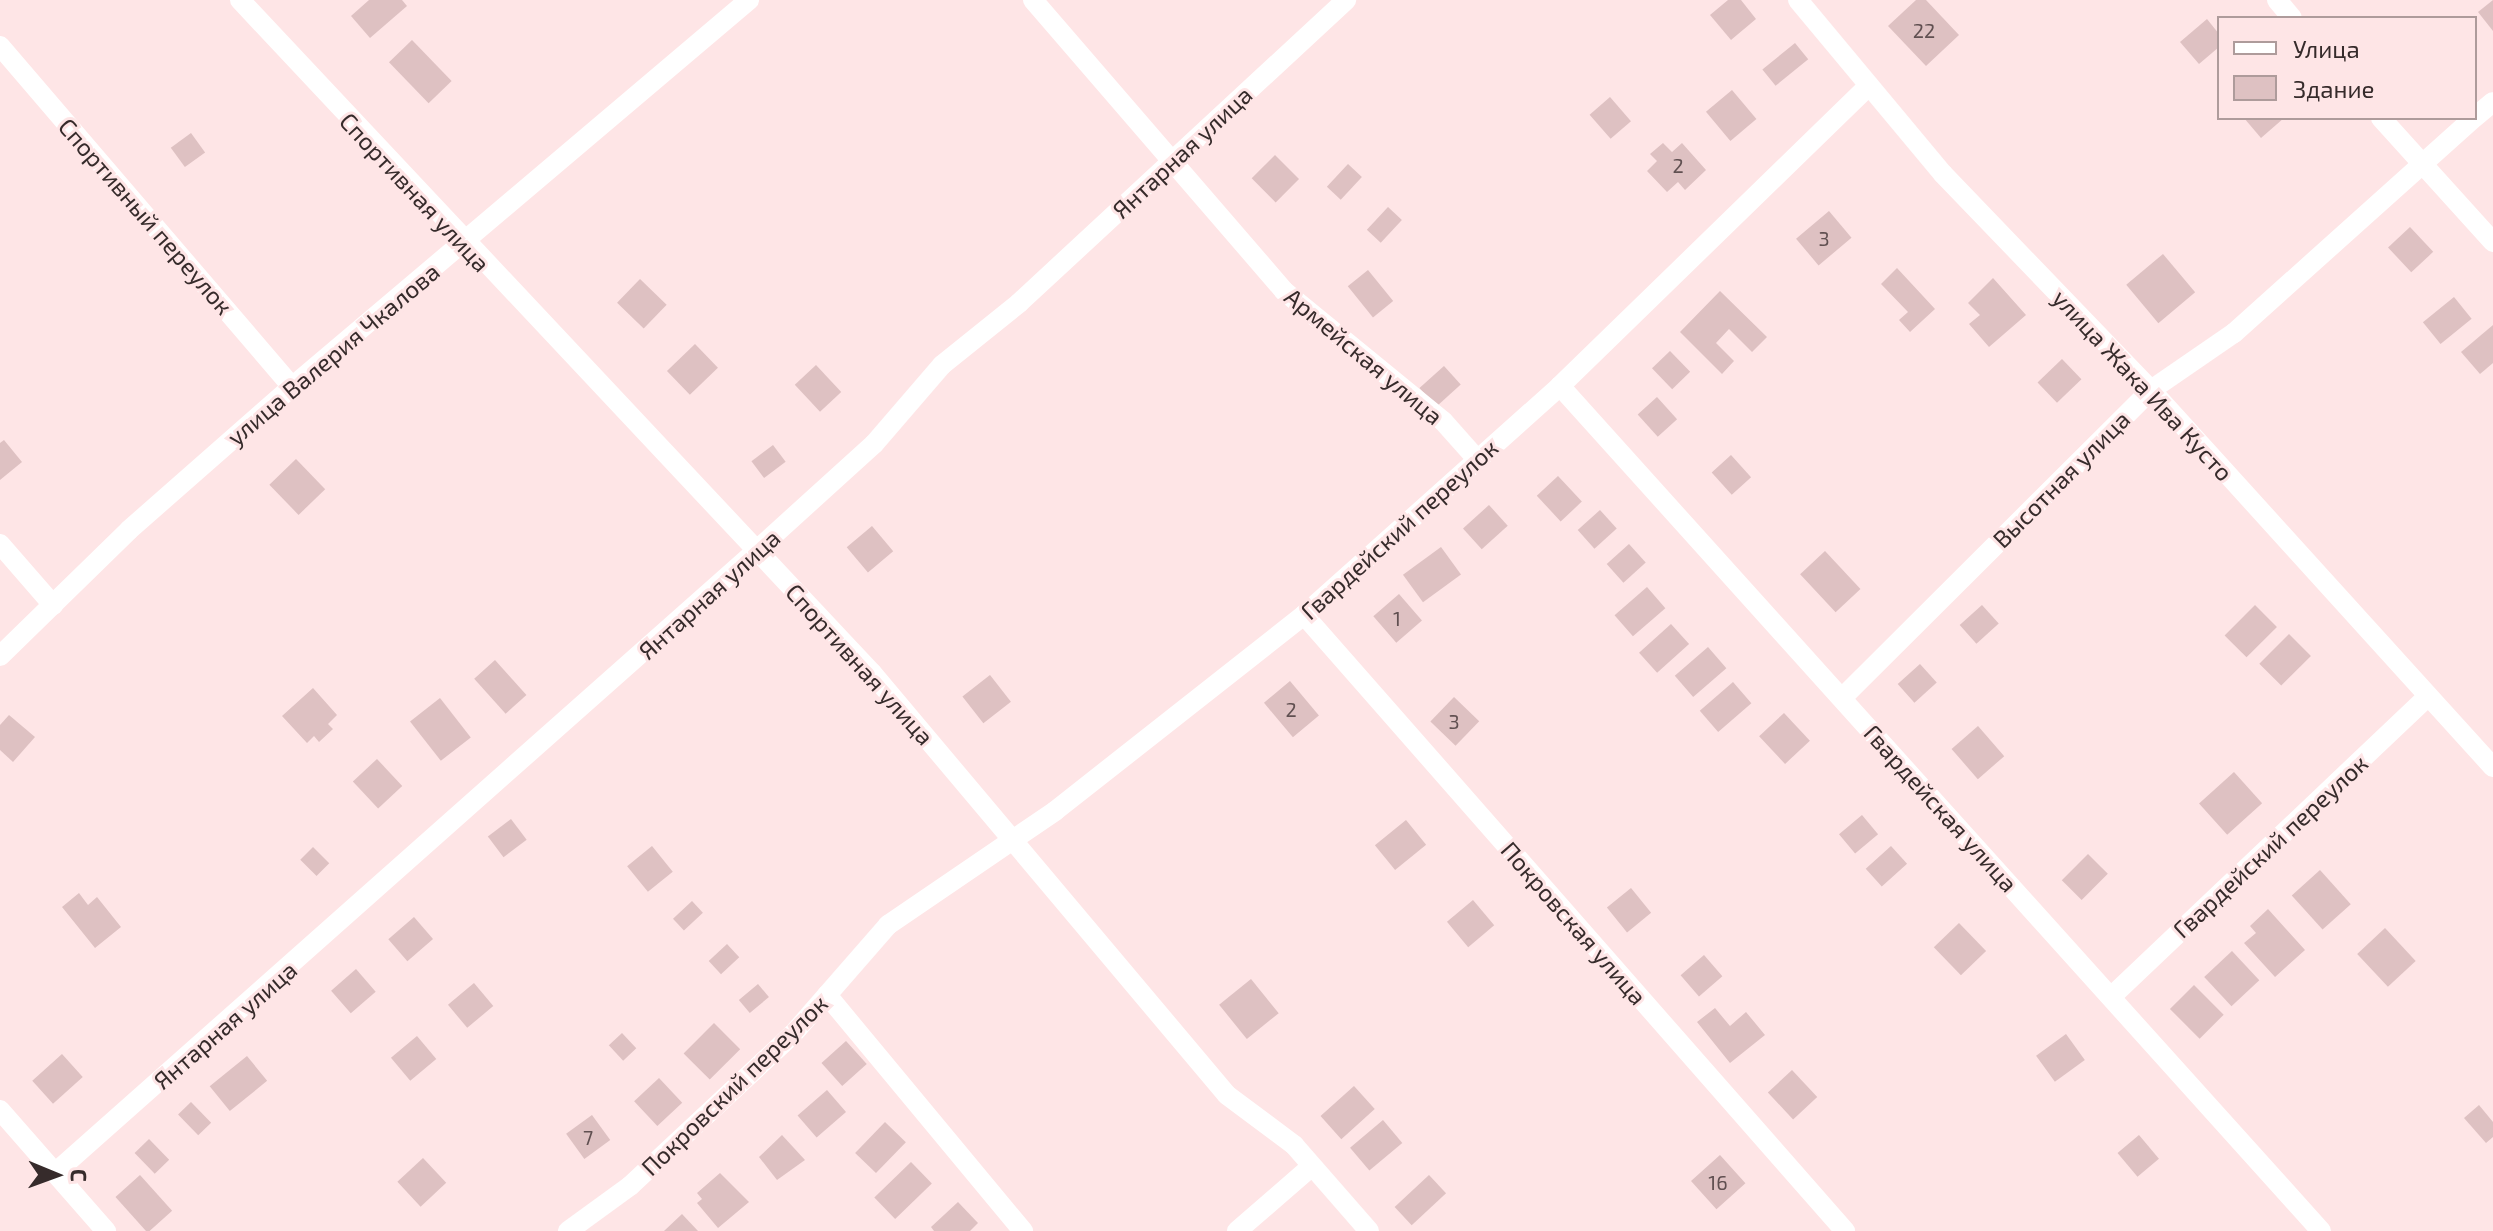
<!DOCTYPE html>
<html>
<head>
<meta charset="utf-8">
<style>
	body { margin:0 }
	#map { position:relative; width:2493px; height:1231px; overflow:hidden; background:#fee5e6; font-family:"Exo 2",sans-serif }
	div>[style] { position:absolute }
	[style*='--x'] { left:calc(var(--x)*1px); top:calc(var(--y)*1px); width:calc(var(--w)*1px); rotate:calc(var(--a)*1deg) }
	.building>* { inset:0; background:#dec1c2; transform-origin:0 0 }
	.street>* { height:20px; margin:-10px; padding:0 10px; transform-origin:10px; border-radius:10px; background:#fff }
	span { translate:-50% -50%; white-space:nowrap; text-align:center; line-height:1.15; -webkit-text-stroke:6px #fee5e6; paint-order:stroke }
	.number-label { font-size:20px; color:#605051 }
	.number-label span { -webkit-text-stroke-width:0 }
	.street-label { font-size:24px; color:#362b2b }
	.legend { position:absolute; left:2217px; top:16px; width:260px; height:104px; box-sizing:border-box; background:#fee5e6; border:2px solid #ae9b9b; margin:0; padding:10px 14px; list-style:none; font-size:24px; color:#362b2b }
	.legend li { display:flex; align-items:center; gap:16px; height:40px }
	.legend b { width:40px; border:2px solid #ae9b9b }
	.north { position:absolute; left:16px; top:1135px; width:80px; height:80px; -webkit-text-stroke:6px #fee5e6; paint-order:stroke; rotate:91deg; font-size:22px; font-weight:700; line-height:32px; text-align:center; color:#362b2b }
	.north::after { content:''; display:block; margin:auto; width:28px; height:36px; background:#362b2b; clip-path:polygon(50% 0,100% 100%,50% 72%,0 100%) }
</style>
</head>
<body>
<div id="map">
	<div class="building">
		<i style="clip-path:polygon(369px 0,402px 0,407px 6px,370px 38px,351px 16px)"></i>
		<i style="clip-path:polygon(1728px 0,1741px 0,1756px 19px,1731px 40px,1710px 15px)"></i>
		<i style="clip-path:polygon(1916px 0,1926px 0,1959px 35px,1926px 66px,1888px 26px)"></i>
		<i style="clip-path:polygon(2493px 0,2493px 31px,2478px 12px)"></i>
		<i style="clip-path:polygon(2207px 19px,2219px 34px,2219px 47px,2199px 64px,2180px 42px)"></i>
		<i style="left:412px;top:40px;width:57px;height:32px;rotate:46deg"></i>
		<i style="left:1795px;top:43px;width:21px;height:42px;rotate:51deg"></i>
		<i style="left:1732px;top:90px;width:38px;height:34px;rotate:50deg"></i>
		<i style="left:1610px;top:97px;width:32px;height:27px;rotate:49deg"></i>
		<i style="clip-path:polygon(2244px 118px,2284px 118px,2261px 138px)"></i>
		<i style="left:191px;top:133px;width:24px;height:25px;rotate:54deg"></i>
		<i style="clip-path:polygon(1663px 143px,1672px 152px,1682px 143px,1706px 170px,1685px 190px,1678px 182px,1667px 192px,1647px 171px,1657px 161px,1650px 154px)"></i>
		<i style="left:1275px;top:155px;width:34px;height:33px;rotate:45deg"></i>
		<i style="left:1348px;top:164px;width:19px;height:31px;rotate:43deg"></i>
		<i style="left:1388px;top:207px;width:19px;height:31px;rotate:43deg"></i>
		<i style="left:1829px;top:211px;width:35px;height:43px;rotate:50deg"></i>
		<i style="left:2410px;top:227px;width:34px;height:30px;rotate:47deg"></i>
		<i style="left:2163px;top:254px;width:50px;height:48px;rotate:50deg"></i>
		<i style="clip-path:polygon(1897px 268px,1935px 309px,1910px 332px,1899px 320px,1908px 312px,1881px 284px)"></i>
		<i style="left:1368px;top:270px;width:40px;height:26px;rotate:51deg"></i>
		<i style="clip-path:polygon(1993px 278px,2026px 315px,1989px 347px,1969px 324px,1980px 315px,1968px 303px)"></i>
		<i style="left:640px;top:279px;width:37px;height:33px;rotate:44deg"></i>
		<i style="clip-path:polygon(1720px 291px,1767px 337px,1752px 352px,1729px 329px,1716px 343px,1734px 361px,1722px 374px,1680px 332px)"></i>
		<i style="left:2454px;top:297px;width:28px;height:40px;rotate:51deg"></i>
		<i style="clip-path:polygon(2493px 325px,2493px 363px,2480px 374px,2461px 352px)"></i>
		<i style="left:695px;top:344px;width:33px;height:39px;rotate:46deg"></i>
		<i style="left:1670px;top:351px;width:29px;height:25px;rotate:46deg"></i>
		<i style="left:2062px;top:359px;width:28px;height:34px;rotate:46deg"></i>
		<i style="left:816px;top:365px;width:37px;height:29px;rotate:47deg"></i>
		<i style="left:1444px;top:366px;width:25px;height:33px;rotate:48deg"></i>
		<i style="left:1657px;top:397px;width:30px;height:26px;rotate:48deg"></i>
		<i style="clip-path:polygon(4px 440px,22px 462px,0 480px,0 443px)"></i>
		<i style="left:773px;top:445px;width:21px;height:27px;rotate:53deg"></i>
		<i style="left:1731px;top:455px;width:30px;height:26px;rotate:48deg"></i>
		<i style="left:296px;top:459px;width:42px;height:37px;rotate:46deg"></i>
		<i style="left:1558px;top:476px;width:35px;height:29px;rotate:47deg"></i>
		<i style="left:1489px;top:505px;width:28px;height:35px;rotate:48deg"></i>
		<i style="left:1600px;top:510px;width:25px;height:30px;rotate:48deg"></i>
		<i style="left:872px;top:526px;width:33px;height:33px;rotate:50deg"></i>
		<i style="left:1629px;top:544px;width:25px;height:30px;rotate:48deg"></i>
		<i style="left:1441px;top:547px;width:34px;height:47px;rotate:54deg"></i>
		<i style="left:1825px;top:551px;width:52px;height:34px;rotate:47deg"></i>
		<i style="left:1647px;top:587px;width:28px;height:43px;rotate:49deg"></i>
		<i style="left:1399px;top:594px;width:35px;height:34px;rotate:49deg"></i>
		<i style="left:1982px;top:605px;width:25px;height:30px;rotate:48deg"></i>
		<i style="left:2255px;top:605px;width:31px;height:43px;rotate:45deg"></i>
		<i style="left:1671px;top:624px;width:27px;height:43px;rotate:48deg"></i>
		<i style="left:2289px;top:634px;width:31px;height:42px;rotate:45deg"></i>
		<i style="left:1708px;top:647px;width:28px;height:44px;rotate:49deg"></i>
		<i style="left:495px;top:660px;width:47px;height:28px;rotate:48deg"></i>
		<i style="left:1920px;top:664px;width:25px;height:30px;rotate:48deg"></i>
		<i style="left:990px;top:675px;width:34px;height:35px;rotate:52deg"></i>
		<i style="left:1290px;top:681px;width:45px;height:34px;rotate:50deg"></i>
		<i style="left:1733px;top:682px;width:28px;height:44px;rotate:49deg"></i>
		<i style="clip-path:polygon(313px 688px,337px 715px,328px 724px,333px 729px,319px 742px,314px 736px,307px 743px,282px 716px)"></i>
		<i style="left:1454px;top:697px;width:35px;height:34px;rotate:44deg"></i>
		<i style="left:440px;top:698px;width:50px;height:38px;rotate:52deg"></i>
		<i style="left:1784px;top:713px;width:38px;height:34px;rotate:47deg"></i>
		<i style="clip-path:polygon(9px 715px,35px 737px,13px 762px,0 750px,0 725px)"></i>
		<i style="left:1978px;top:726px;width:40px;height:35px;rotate:49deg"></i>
		<i style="left:377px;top:759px;width:37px;height:33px;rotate:47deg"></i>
		<i style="left:2234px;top:772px;width:42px;height:47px;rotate:48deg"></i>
		<i style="left:1862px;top:815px;width:25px;height:30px;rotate:50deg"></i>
		<i style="left:511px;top:819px;width:26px;height:29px;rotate:53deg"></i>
		<i style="left:1406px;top:820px;width:32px;height:40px;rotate:51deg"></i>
		<i style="left:652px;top:846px;width:33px;height:32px;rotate:51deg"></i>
		<i style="left:1891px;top:846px;width:24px;height:34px;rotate:48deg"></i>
		<i style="left:313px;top:847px;width:23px;height:18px;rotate:45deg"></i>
		<i style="left:2088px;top:854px;width:28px;height:37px;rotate:45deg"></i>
		<i style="left:2320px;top:870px;width:46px;height:38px;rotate:48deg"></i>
		<i style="left:1631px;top:888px;width:32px;height:31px;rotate:51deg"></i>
		<i style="clip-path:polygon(79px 893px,88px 905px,97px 897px,121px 927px,95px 948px,62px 907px)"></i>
		<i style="left:1473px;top:900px;width:33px;height:34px;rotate:50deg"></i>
		<i style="left:692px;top:901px;width:16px;height:26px;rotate:47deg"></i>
		<i style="clip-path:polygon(2268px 909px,2305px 950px,2275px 977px,2244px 943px,2256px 933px,2250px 926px)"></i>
		<i style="left:414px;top:917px;width:29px;height:34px;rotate:49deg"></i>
		<i style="left:1959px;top:923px;width:39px;height:35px;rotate:46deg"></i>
		<i style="left:2385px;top:928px;width:45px;height:38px;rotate:47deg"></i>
		<i style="left:727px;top:944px;width:18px;height:25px;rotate:47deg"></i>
		<i style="left:2232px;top:951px;width:40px;height:38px;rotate:47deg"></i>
		<i style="left:1704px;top:955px;width:28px;height:31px;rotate:49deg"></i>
		<i style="left:356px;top:969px;width:30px;height:33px;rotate:49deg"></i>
		<i style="left:1251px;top:979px;width:44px;height:41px;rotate:51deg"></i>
		<i style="left:474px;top:983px;width:30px;height:34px;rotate:50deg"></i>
		<i style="left:758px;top:984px;width:17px;height:25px;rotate:50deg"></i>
		<i style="left:2194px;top:985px;width:42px;height:34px;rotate:45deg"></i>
		<i style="clip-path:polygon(1715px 1008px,1730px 1026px,1746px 1012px,1765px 1035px,1730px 1063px,1697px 1022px)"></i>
		<i style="left:714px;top:1023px;width:37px;height:43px;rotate:45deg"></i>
		<i style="left:622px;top:1033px;width:21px;height:18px;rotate:47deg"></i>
		<i style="left:2066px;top:1034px;width:32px;height:37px;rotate:54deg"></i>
		<i style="left:417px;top:1036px;width:30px;height:34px;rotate:50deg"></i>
		<i style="left:846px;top:1041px;width:31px;height:33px;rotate:48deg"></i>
		<i style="left:62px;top:1054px;width:31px;height:40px;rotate:48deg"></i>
		<i style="left:247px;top:1056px;width:32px;height:48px;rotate:51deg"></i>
		<i style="left:1792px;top:1070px;width:37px;height:33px;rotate:47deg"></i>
		<i style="left:659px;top:1078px;width:34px;height:34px;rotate:47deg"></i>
		<i style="left:1354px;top:1086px;width:31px;height:45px;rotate:48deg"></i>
		<i style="left:827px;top:1090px;width:29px;height:39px;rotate:49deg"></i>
		<i style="left:191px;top:1102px;width:29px;height:18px;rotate:46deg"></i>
		<i style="clip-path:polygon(2479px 1105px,2493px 1122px,2493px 1137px,2486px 1143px,2464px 1118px)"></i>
		<i style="left:592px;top:1115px;width:31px;height:32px;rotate:54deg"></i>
		<i style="left:1383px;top:1120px;width:30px;height:43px;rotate:50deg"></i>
		<i style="left:885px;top:1122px;width:29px;height:43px;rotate:44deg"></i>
		<i style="clip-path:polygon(782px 1135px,805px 1160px,777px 1180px,759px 1157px)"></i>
		<i style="left:2139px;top:1135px;width:31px;height:28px;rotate:50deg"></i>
		<i style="left:149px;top:1139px;width:29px;height:20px;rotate:46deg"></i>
		<i style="left:1720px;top:1155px;width:38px;height:39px;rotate:48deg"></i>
		<i style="left:423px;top:1158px;width:34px;height:35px;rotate:47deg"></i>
		<i style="left:911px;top:1162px;width:30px;height:51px;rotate:46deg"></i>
		<i style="clip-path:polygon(720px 1173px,749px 1202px,718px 1228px,697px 1203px,702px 1199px,697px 1193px)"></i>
		<i style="left:140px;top:1175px;width:48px;height:33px;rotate:48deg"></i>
		<i style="left:1429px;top:1175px;width:25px;height:47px;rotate:47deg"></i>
		<i style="clip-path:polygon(958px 1202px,978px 1223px,970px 1231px,934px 1231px,931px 1227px)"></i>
		<i style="clip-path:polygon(682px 1214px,698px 1231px,664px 1231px)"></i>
	</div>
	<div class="street">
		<i style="--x:240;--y:0;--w:923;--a:46.8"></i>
		<i style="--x:872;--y:673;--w:551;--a:49.93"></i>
		<i style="--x:1227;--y:1095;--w:84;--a:36.7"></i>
		<i style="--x:1294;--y:1145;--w:114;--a:48.9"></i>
		<i style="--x:1033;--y:0;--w:384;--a:49.2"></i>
		<i style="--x:1284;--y:291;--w:205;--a:39.3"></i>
		<i style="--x:1443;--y:421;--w:50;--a:48.3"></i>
		<i style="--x:1798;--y:0;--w:226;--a:50.2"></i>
		<i style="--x:1943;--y:174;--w:300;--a:46.1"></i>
		<i style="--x:2151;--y:390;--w:509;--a:47.79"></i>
		<i style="--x:2277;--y:0;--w:23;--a:50"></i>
		<i style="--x:0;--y:46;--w:449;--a:49.4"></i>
		<i style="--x:2475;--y:117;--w:23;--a:-40"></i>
		<i style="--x:2381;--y:118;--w:167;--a:47.9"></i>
		<i style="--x:1560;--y:386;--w:1137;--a:47.99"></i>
		<i style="--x:0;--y:544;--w:81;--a:49"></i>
		<i style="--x:1304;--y:615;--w:820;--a:48.71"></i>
		<i style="--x:0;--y:656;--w:180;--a:-44.3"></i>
		<i style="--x:129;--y:530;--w:217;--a:-41.3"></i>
		<i style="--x:292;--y:387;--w:599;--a:-40.26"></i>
		<i style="--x:1842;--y:698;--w:436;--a:-44.9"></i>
		<i style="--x:2151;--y:390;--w:101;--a:-34.5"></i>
		<i style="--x:2234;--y:333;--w:322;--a:-41.9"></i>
		<i style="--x:827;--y:995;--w:307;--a:50.3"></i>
		<i style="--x:2111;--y:997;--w:437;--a:-43.5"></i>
		<i style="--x:0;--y:1110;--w:161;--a:48.8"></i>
		<i style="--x:56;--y:1172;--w:937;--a:-41.58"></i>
		<i style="--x:757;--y:550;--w:158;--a:-42.2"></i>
		<i style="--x:874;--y:444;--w:104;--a:-49.3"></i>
		<i style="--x:942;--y:365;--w:99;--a:-38.8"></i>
		<i style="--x:1019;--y:303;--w:446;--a:-42.8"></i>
		<i style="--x:568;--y:1231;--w:77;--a:-36"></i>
		<i style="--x:630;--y:1186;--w:223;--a:-43"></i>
		<i style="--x:793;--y:1034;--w:145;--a:-48.9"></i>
		<i style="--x:888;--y:925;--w:202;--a:-34.3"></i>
		<i style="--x:1055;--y:811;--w:317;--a:-38.2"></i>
		<i style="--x:1304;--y:615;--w:343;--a:-41.8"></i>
		<i style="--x:1560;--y:386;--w:431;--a:-44.2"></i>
		<i style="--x:1237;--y:1231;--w:99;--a:-40.9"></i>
	</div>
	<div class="number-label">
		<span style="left:1924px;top:30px">22</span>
		<span style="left:1678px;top:165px">2</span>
		<span style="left:1824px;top:238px">3</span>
		<span style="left:1397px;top:618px">1</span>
		<span style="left:1291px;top:709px">2</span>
		<span style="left:1454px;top:721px">3</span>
		<span style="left:588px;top:1137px">7</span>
		<span style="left:1718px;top:1182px">16</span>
	</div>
	<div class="street-label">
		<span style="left:1182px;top:152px;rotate:-43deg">Янтарная улица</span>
		<span style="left:415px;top:192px;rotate:47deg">Спортивная улица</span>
		<span style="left:146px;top:216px;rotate:49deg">Спортивный переулок</span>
		<span style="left:333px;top:354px;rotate:-40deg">улица Валерия Чкалова</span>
		<span style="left:1364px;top:356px;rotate:40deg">Армейская улица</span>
		<span style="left:2143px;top:385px;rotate:47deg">улица Жака Ива Кусто</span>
		<span style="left:2061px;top:479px;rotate:-45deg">Высотная улица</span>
		<span style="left:1399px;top:529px;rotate:-42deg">Гвардейский переулок</span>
		<span style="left:709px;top:594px;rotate:-42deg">Янтарная улица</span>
		<span style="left:860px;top:664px;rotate:48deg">Спортивная улица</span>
		<span style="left:1941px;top:808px;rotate:48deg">Гвардейская улица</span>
		<span style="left:2270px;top:846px;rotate:-43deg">Гвардейский переулок</span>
		<span style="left:1574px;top:923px;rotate:49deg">Покровская улица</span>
		<span style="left:225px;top:1025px;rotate:-41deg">Янтарная улица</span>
		<span style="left:734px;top:1085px;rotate:-44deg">Покровский переулок</span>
	</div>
	<ul class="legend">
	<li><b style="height:10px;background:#fff"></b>Улица</li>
	<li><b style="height:22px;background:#dec1c2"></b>Здание</li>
	</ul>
	<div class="north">С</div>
</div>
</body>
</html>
